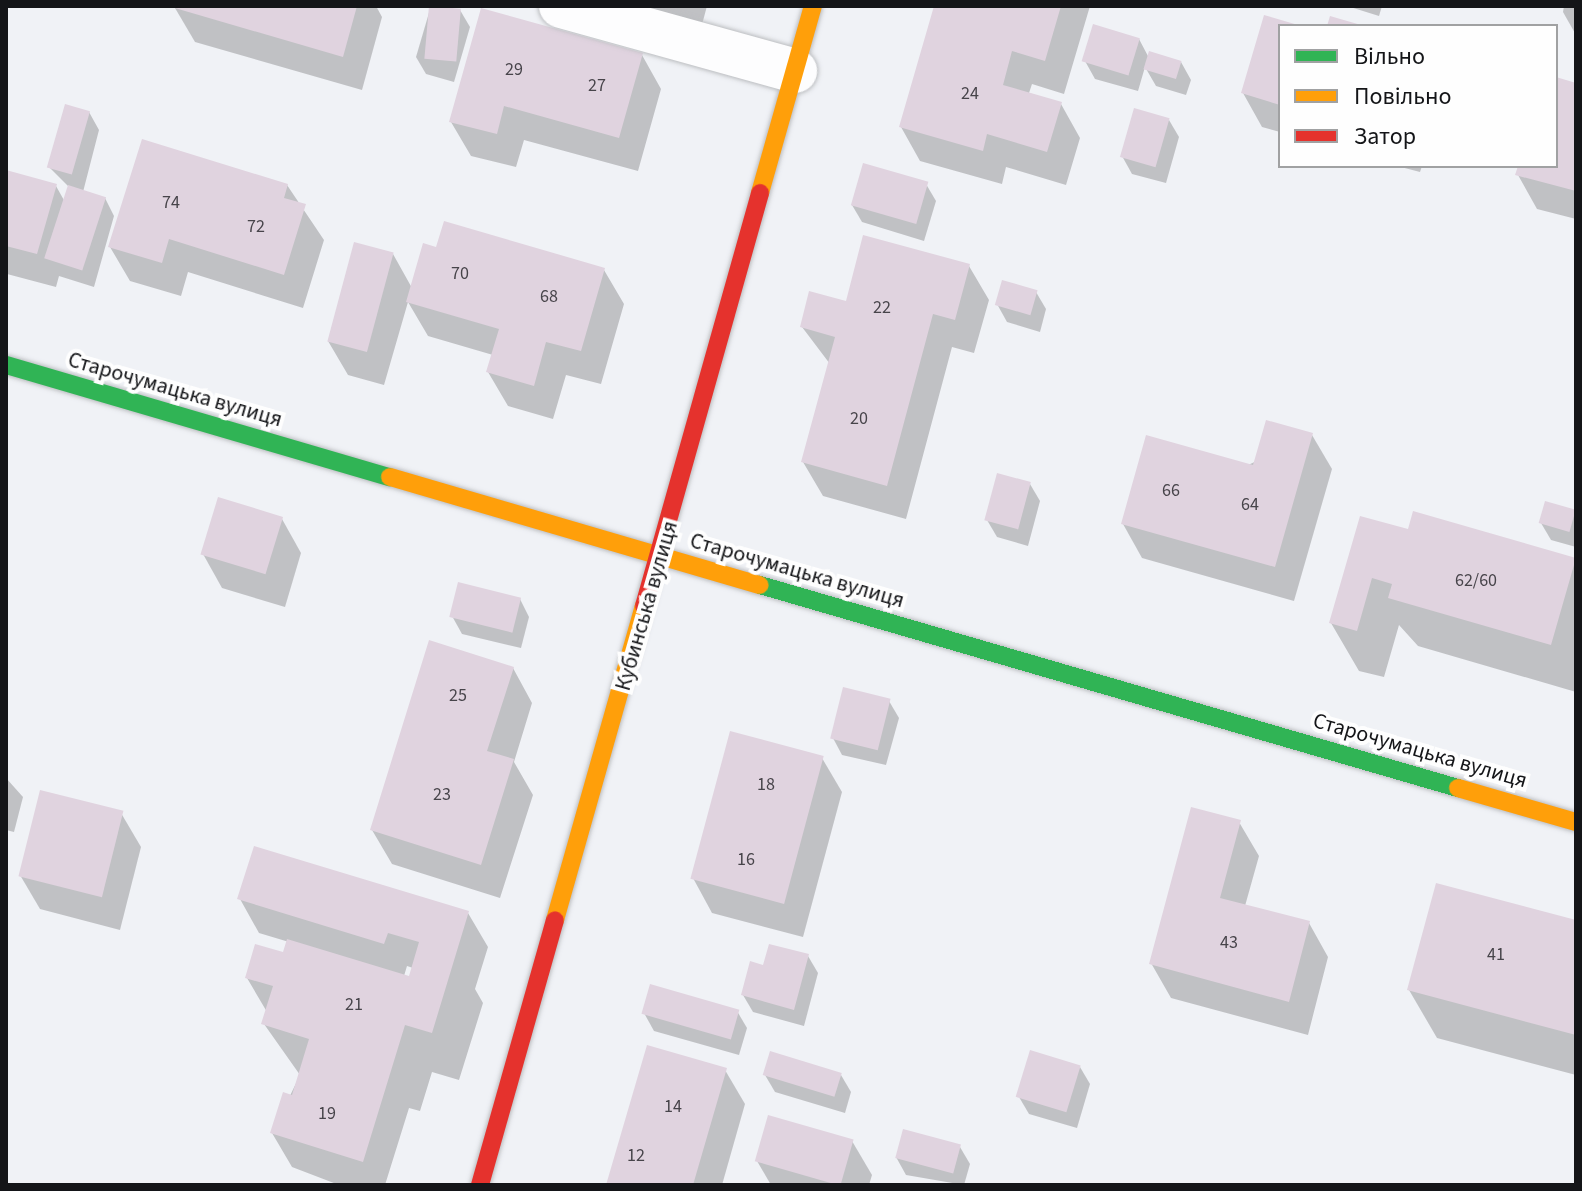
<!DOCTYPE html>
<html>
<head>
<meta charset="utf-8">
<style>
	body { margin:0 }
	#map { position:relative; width:1582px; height:1191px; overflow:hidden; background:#f0f2f6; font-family:"Source Sans 3",sans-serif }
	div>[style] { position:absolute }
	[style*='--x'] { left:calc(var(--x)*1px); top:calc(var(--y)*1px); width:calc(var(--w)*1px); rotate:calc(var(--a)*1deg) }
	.shadow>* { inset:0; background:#0003 }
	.building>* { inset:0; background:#e0d3df; transform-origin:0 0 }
	.roads { filter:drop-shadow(0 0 2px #bcbec1) drop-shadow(0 0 2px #bcbec1) }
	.street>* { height:44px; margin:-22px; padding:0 22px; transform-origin:22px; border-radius:22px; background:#fdfdfe }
	.fast>* { height:18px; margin:-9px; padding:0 9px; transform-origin:9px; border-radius:9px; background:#30b455 }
	.slow>* { height:18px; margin:-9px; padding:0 9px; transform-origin:9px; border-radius:9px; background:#ff9f0a }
	.jam>* { height:18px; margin:-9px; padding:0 9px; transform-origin:9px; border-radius:9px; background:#e5322d }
	span { translate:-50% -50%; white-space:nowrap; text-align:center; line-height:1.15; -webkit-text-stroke:8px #fefefe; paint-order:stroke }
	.number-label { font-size:18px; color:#47444a }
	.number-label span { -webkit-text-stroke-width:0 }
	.street-label { font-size:22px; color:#141518 }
	.frame { position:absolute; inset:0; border:8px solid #141518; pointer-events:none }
	.legend { position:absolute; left:1278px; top:24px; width:280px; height:144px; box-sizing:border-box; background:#fefefe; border:2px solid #a0a1a2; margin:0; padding:10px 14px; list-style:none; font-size:24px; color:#141518 }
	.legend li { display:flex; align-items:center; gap:16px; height:40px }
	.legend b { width:40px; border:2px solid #a0a1a2 }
</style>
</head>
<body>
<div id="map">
	<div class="shadow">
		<i style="clip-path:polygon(376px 6px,382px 17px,362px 90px,195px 42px,175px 8px)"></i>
		<i style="clip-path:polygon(431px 6px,460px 10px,470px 27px,454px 82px,426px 74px,416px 57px)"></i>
		<i style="clip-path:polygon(607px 6px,707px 6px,700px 32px)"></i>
		<i style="clip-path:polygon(936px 6px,1090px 6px,1064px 94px,1032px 84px,1029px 93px,1061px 104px,1080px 138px,1066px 185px,1006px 167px,1002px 184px,920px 161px,901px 127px)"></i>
		<i style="clip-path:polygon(1347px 6px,1382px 6px,1379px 16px)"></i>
		<i style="clip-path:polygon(1564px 6px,1576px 6px,1576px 35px,1563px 12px)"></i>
		<i style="clip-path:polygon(1265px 17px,1294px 26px,1280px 26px,1280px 132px,1262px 127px,1243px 93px)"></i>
		<i style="clip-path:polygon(1139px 39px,1149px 58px,1181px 62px,1191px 80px,1186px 95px,1156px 86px,1145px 67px,1138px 91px,1095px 79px,1085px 61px)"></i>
		<i style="clip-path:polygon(642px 55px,661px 89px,638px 171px,524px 140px,516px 167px,471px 156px,451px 122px)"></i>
		<i style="clip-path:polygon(1556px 79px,1576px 85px,1576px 219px,1537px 209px,1518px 175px,1520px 166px,1556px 166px)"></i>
		<i style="clip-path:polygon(89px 112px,99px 130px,83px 192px,105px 198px,114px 216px,94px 287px,59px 276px,56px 287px,7px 274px,6px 172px,56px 186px,65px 202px,69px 187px,50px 168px)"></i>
		<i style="clip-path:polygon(1169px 120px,1179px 137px,1166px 183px,1132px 174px,1122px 156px)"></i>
		<i style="clip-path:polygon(1397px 166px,1422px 166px,1420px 172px)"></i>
		<i style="clip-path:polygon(926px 184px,936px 201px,924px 241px,862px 222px,852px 205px)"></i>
		<i style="clip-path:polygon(287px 185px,324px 240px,303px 308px,188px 272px,181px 296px,130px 281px,110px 247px)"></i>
		<i style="clip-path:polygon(438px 249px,604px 270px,624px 304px,601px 384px,566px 375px,553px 419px,508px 406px,488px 372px,493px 355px,428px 336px,408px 302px,384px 385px,348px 375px,328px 341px,393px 254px,412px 288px)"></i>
		<i style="clip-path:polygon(969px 266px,989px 300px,974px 353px,952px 347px,906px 519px,823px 496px,803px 462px,830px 364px,802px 327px)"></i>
		<i style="clip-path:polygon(1036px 292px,1046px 309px,1040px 332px,1007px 322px,997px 304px)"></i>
		<i style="clip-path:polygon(1312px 435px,1332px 469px,1294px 601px,1142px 558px,1123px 524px)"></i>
		<i style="clip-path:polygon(1030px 484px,1040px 501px,1028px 546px,997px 537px,987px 520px)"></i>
		<i style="clip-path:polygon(1547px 503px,1576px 512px,1576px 547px,1551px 540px,1541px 523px)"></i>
		<i style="clip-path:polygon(282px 519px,301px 553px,285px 607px,222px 588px,203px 554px)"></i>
		<i style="clip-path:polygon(1410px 532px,1575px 560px,1576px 692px,1418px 646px,1399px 625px,1384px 677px,1359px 671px,1331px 623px)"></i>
		<i style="clip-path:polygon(520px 599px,529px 617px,521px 648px,462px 634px,452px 616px)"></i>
		<i style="clip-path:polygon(513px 668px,532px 703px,514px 762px,533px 795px,500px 898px,392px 864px,372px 830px)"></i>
		<i style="clip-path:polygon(889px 701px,899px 718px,886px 765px,842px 755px,833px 738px)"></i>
		<i style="clip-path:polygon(822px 758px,842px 792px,803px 937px,712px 913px,693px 878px)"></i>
		<i style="clip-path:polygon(6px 778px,23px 797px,14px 832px,6px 830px)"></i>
		<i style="clip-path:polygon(121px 813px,141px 847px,120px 930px,40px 909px,20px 875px)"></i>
		<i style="clip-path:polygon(1239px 822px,1259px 856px,1245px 906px,1309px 923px,1328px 957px,1308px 1035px,1171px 998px,1151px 963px)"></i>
		<i style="clip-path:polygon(evenodd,240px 899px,468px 913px,488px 947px,475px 989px,483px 1003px,459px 1080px,432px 1072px,420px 1111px,409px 1108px,385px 1185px,339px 1185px,292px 1167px,272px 1133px,300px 1075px,264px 1024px,267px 1012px,247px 978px,285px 955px,289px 942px,259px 933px,240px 899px,407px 966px,413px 968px,410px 978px,404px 976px,407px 966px)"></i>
		<i style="clip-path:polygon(1576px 922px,1576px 1075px,1437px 1038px,1409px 990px)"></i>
		<i style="clip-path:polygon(808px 956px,818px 973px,804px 1026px,753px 1012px,743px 995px,764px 967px)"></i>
		<i style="clip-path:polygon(737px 1011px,747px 1028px,739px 1055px,654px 1031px,644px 1013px)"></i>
		<i style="clip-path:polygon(1080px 1067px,1090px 1084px,1077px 1128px,1029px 1114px,1019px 1097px)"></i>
		<i style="clip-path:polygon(725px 1070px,745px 1104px,722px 1185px,609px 1185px)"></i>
		<i style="clip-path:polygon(765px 1075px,841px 1075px,851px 1092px,845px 1113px,775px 1092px)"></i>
		<i style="clip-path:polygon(852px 1141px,872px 1175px,869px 1185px,771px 1185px,757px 1161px)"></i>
		<i style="clip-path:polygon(960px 1147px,970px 1164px,964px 1185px,906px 1175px,896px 1157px)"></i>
	</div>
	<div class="building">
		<i style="clip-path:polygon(168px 6px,357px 6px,343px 57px)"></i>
		<i style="left:429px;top:6px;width:32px;height:53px;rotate:5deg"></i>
		<i style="clip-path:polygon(934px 6px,1061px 6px,1045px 61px,1012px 51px,1003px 85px,1062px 102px,1047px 152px,987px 134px,983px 151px,899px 127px)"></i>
		<i style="clip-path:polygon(481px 8px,643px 53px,619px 138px,504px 106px,497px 134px,449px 122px)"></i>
		<i style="clip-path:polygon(1264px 15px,1298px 25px,1280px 26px,1280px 105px,1241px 93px)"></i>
		<i style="clip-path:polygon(1330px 16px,1361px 25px,1361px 26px,1327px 26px)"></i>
		<i style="left:1093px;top:24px;width:49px;height:39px;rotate:17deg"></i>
		<i style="left:1149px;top:51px;width:34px;height:19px;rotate:17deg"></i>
		<i style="clip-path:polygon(1556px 77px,1576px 83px,1576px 191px,1515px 175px,1518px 166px,1556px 166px)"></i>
		<i style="left:65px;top:104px;width:26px;height:66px;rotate:16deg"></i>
		<i style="left:1134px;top:108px;width:37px;height:51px;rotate:16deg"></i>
		<i style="clip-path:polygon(142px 139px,288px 184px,284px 198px,306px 204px,284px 275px,169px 239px,162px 263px,108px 247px)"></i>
		<i style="left:863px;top:163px;width:68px;height:44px;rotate:16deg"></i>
		<i style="clip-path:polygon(6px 170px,57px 184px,37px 254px,6px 246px)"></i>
		<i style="left:68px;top:185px;width:40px;height:77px;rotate:18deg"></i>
		<i style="clip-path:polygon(444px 221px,605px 268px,581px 351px,546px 342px,534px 386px,486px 372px,499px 329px,406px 302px,423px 243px,436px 247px)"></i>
		<i style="clip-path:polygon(863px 235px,970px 264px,955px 320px,933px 314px,887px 486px,801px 462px,835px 337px,800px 327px,809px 291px,846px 301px)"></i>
		<i style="left:354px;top:242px;width:41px;height:103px;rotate:15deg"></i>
		<i style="left:1002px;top:280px;width:37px;height:26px;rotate:16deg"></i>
		<i style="clip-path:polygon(1266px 420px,1313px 433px,1275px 567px,1121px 524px,1146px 435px,1253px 465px)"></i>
		<i style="left:997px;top:473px;width:35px;height:49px;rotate:15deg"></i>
		<i style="left:218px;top:497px;width:68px;height:60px;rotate:17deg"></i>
		<i style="left:1545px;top:501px;width:32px;height:23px;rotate:16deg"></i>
		<i style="clip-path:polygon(1413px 511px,1576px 558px,1551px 645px,1388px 598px,1392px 584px,1372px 578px,1357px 631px,1329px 623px,1360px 516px,1408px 529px)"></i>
		<i style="left:458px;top:582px;width:65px;height:36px;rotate:14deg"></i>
		<i style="clip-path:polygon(429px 640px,514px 667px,487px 751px,514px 759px,481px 865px,370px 830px)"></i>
		<i style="left:843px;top:687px;width:49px;height:53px;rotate:14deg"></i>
		<i style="left:730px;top:731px;width:97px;height:153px;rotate:15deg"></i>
		<i style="left:40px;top:790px;width:86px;height:89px;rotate:14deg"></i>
		<i style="clip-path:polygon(1191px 807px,1241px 820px,1220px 898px,1310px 921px,1289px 1002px,1149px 964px)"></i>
		<i style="clip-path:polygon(254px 846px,469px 911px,432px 1033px,405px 1025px,363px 1162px,270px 1133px,283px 1092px,292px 1095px,309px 1039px,261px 1024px,273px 986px,245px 978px,255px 944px,283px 952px,287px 939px,409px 976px,419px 942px,388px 933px,384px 944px,237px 899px)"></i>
		<i style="clip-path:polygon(1436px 883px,1576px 920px,1576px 1035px,1407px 990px)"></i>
		<i style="clip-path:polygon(769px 944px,809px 954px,794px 1010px,741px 995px,750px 961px,763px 965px)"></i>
		<i style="left:650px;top:984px;width:93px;height:31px;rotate:16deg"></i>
		<i style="clip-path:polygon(647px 1045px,727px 1068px,693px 1185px,606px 1185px)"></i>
		<i style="left:1030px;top:1050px;width:53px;height:49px;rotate:17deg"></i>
		<i style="left:770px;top:1051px;width:75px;height:25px;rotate:17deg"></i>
		<i style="left:768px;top:1115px;width:89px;height:48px;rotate:16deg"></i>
		<i style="left:903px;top:1129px;width:60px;height:30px;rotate:15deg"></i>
	</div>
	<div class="roads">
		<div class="street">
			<i style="--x:561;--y:6;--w:243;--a:15.5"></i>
		</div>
		<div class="fast">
			<i style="--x:6;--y:365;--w:400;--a:16.3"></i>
			<i style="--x:760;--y:585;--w:727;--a:16.22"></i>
		</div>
		<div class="slow">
			<i style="--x:760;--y:193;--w:194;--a:-74.2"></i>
			<i style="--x:390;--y:477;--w:385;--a:16.3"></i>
			<i style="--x:1458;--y:788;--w:123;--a:16.1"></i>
			<i style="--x:555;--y:920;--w:326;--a:-74.2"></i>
		</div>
		<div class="jam">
			<i style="--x:644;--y:606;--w:429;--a:-74.3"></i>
			<i style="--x:480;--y:1185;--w:275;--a:-74.2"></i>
		</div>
	</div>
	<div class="number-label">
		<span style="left:514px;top:70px">29</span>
		<span style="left:597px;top:86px">27</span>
		<span style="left:970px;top:94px">24</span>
		<span style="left:171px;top:203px">74</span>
		<span style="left:256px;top:227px">72</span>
		<span style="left:460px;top:274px">70</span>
		<span style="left:549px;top:297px">68</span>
		<span style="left:882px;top:308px">22</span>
		<span style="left:859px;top:419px">20</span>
		<span style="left:1171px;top:491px">66</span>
		<span style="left:1250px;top:505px">64</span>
		<span style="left:1476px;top:581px">62/60</span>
		<span style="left:458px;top:696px">25</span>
		<span style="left:766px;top:785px">18</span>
		<span style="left:442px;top:795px">23</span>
		<span style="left:746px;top:860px">16</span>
		<span style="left:1229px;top:943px">43</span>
		<span style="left:1496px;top:955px">41</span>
		<span style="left:354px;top:1005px">21</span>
		<span style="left:673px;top:1107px">14</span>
		<span style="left:327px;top:1114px">19</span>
		<span style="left:636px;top:1156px">12</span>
	</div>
	<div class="street-label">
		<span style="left:175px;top:390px;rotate:16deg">Старочумацька вулиця</span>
		<span style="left:797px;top:571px;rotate:16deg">Старочумацька вулиця</span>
		<span style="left:647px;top:606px;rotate:-74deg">Кубинська вулиця</span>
		<span style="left:1420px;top:751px;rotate:16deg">Старочумацька вулиця</span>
	</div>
	<div class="frame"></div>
	<ul class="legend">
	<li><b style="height:10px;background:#30b455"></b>Вільно</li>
	<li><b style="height:10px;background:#ff9f0a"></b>Повільно</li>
	<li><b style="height:10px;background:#e5322d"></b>Затор</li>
	</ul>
</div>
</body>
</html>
